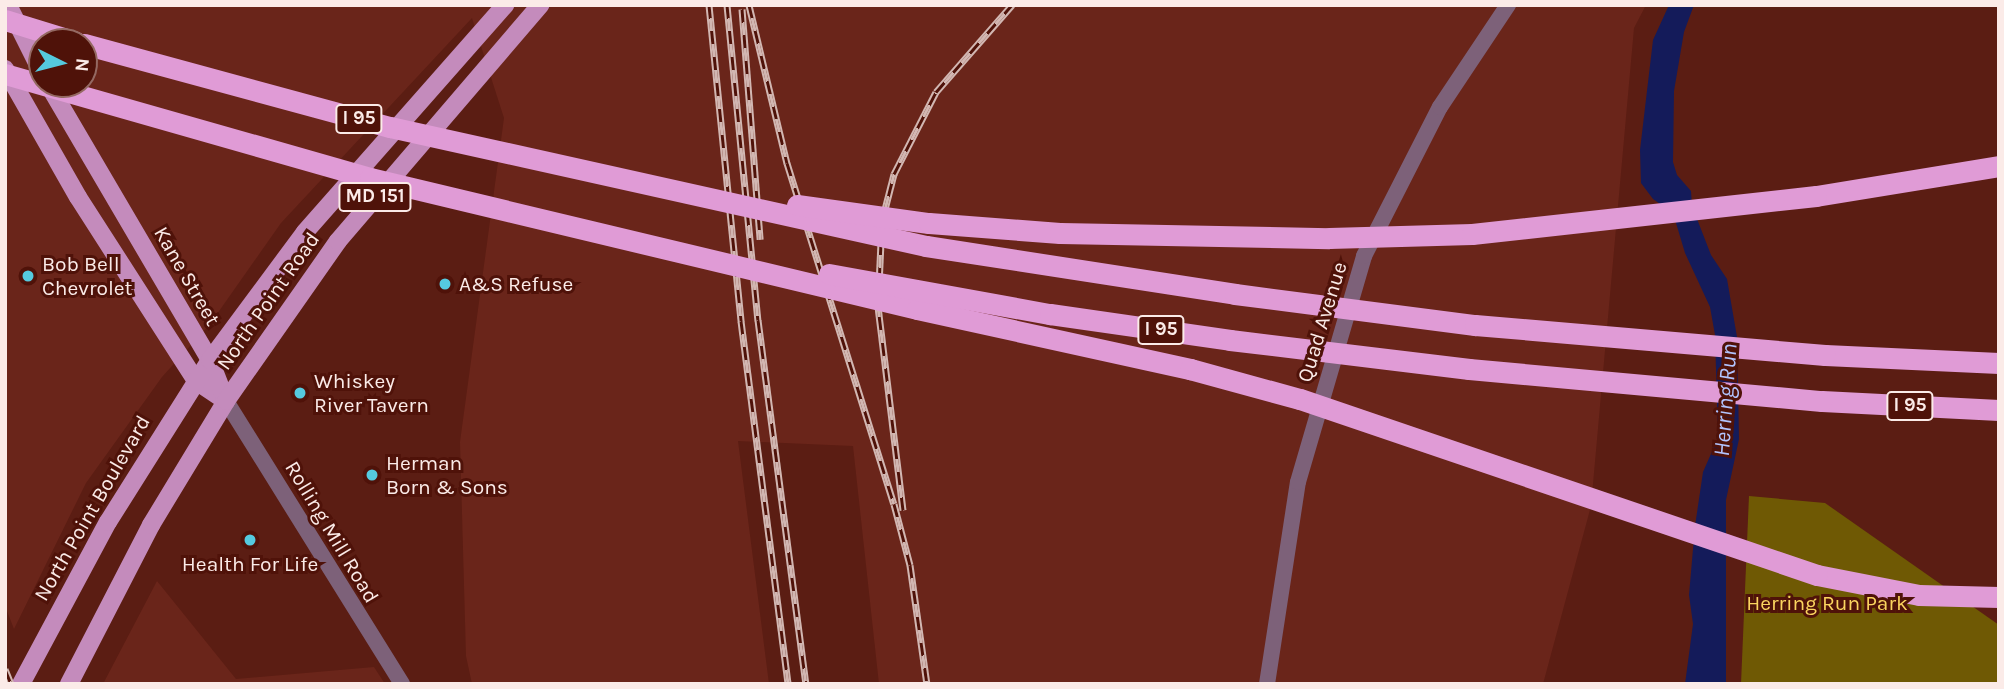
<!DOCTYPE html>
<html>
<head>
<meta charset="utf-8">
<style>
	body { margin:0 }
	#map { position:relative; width:2004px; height:689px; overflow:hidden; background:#5b1d13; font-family:Karla,sans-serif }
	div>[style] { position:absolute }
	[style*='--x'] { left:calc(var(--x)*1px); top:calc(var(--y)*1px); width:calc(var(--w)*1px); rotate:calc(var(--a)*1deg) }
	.built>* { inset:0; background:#6a251a }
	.green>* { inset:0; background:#6f5904 }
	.water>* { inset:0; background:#141b5a }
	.minor>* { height:16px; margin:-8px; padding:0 8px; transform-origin:8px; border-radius:8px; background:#7d6179 }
	.major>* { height:18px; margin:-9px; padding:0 9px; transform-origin:9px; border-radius:9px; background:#c48bbc }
	.highway>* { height:21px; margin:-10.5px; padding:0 10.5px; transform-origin:10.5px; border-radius:10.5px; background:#e09bd6 }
	.rail>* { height:7px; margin-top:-3.5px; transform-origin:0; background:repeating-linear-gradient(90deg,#4f1209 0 13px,#d2b7b2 0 26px); box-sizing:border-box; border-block:2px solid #d2b7b2 }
	.highway-bridge>* { height:21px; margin:-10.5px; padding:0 10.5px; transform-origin:10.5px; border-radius:10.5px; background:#e09bd6 }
	.dots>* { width:19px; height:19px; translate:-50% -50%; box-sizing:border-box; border:4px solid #4f1209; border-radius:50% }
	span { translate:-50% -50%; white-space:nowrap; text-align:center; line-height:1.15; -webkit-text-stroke:6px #4f1209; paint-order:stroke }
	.shield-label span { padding:2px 5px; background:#4f1209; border:2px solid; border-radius:5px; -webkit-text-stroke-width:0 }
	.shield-label { font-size:19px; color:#fbebe8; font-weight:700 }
	.poi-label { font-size:21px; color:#fbebe8 }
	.left { translate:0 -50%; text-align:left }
	.street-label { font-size:21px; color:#fbebe8 }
	.park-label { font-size:21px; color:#fbd55f }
	.water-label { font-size:23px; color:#b2c4fe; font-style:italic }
	.frame { position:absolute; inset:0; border:7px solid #fbebe8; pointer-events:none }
	.north { position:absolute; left:28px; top:28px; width:70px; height:70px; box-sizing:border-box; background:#4f1209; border:2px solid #946962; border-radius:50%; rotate:96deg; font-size:19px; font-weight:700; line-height:28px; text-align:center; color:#fbebe8 }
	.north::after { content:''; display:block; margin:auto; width:24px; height:32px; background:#55cadf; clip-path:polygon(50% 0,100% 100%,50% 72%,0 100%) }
</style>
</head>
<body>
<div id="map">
	<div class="built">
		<i style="clip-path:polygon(evenodd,5px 5px,1646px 5px,1634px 28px,1591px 506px,1543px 684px,879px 684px,853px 446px,738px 441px,769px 684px,472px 684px,466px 656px,460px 442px,504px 118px,472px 18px,281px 223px,210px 324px,162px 377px,86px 483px,14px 629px,5px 606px,5px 5px,42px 42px,84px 42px,84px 84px,42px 84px,42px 42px)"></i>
		<i style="clip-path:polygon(157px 581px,236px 679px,374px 667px,385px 684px,103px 684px)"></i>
	</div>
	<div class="green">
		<i style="clip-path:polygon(1749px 496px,1825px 503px,1999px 625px,1999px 684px,1741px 684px)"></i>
	</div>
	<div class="water">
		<i style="clip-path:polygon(1669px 5px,1694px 5px,1684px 32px,1674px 91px,1673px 162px,1677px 175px,1691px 191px,1692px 206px,1711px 255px,1727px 279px,1737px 337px,1739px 439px,1726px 500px,1726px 684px,1685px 684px,1693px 624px,1689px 595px,1695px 526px,1703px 472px,1718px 438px,1715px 335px,1710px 307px,1685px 253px,1673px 213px,1653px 199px,1641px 183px,1640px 150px,1653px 40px)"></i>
	</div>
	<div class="minor">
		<i style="--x:226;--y:401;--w:333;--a:58.1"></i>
		<i style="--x:1267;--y:684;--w:204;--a:-81.3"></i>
		<i style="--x:1298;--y:482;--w:235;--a:-73.7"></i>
		<i style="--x:1364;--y:256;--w:167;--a:-63"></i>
		<i style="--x:1440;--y:107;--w:123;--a:-56.3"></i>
	</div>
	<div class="major">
		<i style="--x:8;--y:5;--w:76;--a:63.4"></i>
		<i style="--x:5;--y:69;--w:147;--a:60.3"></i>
		<i style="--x:78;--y:197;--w:219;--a:57.3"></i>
		<i style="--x:196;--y:381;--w:36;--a:34"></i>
		<i style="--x:48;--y:84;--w:320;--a:59.6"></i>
		<i style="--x:210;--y:360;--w:44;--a:68.7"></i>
		<i style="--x:21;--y:684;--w:184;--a:-61.8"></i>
		<i style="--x:108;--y:522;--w:191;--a:-57.8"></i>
		<i style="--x:210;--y:360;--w:159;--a:-53.4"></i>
		<i style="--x:305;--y:232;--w:303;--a:-48.6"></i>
		<i style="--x:69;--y:684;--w:179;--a:-62.7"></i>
		<i style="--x:151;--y:525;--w:145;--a:-58.8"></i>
		<i style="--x:226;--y:401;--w:195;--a:-55"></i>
		<i style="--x:338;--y:241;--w:311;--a:-49.4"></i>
	</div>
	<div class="highway">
		<i style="--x:1816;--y:196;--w:185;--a:-9.3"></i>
		<i style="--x:1825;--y:355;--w:174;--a:2.6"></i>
		<i style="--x:1822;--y:401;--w:177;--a:2.9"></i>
		<i style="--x:1817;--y:575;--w:104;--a:11.1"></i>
		<i style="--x:1919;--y:595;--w:80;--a:1.4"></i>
	</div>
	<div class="rail">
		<i style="--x:709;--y:5;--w:318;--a:84.2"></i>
		<i style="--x:741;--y:321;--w:366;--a:82.6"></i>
		<i style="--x:727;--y:5;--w:317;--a:84.4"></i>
		<i style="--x:758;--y:320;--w:367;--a:82.5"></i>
		<i style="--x:749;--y:5;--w:163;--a:76.5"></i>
		<i style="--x:787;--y:163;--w:357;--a:72.6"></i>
		<i style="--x:894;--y:504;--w:63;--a:75.3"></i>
		<i style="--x:910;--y:565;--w:120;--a:81.9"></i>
		<i style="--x:742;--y:9;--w:231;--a:85.5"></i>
		<i style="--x:903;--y:510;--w:206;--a:-97"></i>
		<i style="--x:878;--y:306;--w:85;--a:-87.3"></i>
		<i style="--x:882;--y:221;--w:49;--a:-75.7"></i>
		<i style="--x:894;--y:174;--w:92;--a:-62.9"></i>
		<i style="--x:936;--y:92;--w:116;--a:-48.9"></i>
		<i style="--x:5;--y:669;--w:16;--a:68"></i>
	</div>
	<div class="highway-bridge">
		<i style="--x:5;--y:20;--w:74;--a:17.2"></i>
		<i style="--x:84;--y:44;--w:317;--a:15.2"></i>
		<i style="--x:390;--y:127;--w:549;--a:12.52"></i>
		<i style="--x:926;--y:246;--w:313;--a:8.8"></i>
		<i style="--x:1235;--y:294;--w:242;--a:7.4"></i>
		<i style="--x:1475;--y:325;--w:351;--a:4.9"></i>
		<i style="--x:5;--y:74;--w:380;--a:15.9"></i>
		<i style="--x:370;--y:178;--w:562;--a:13.47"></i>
		<i style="--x:917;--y:309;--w:280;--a:12.4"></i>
		<i style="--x:1190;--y:369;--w:114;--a:15.3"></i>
		<i style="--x:1300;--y:399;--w:546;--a:18.8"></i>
		<i style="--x:797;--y:205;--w:133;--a:7.8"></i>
		<i style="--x:929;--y:223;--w:131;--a:4.4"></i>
		<i style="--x:1060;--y:233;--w:269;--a:1.1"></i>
		<i style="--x:1329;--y:238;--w:143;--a:-1.6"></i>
		<i style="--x:1472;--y:234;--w:346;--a:-6.3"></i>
		<i style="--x:829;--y:274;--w:225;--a:10.3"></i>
		<i style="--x:1050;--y:314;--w:182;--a:8.2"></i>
		<i style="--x:1230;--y:340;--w:241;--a:6.9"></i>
		<i style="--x:1469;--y:369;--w:354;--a:5.2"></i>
	</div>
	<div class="dots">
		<i style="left:28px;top:276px;background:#55cadf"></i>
		<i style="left:445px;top:284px;background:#55cadf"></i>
		<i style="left:300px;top:393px;background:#55cadf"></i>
		<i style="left:372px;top:475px;background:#55cadf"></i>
		<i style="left:250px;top:540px;background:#55cadf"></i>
	</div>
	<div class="shield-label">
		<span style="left:359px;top:119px">I 95</span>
		<span style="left:375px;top:197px">MD 151</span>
		<span style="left:1161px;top:330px">I 95</span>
		<span style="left:1910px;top:406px">I 95</span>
	</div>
	<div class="poi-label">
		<span class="left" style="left:42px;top:276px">Bob Bell<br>Chevrolet</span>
		<span class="left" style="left:459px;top:284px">A&amp;S Refuse</span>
		<span class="left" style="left:314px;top:393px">Whiskey<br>River Tavern</span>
		<span class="left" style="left:386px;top:475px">Herman<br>Born &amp; Sons</span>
		<span style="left:250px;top:564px">Health For Life</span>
	</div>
	<div class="street-label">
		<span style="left:187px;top:276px;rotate:60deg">Kane Street</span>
		<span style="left:268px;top:301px;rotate:-55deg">North Point Road</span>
		<span style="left:1322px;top:322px;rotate:-73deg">Quad Avenue</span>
		<span style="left:92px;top:508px;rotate:-60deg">North Point Boulevard</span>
		<span style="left:332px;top:532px;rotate:59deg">Rolling Mill Road</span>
	</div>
	<div class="park-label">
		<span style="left:1827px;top:603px">Herring Run Park</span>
	</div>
	<div class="water-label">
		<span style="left:1726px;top:400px;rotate:-86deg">Herring Run</span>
	</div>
	<div class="frame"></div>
	<div class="north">N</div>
</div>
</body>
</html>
